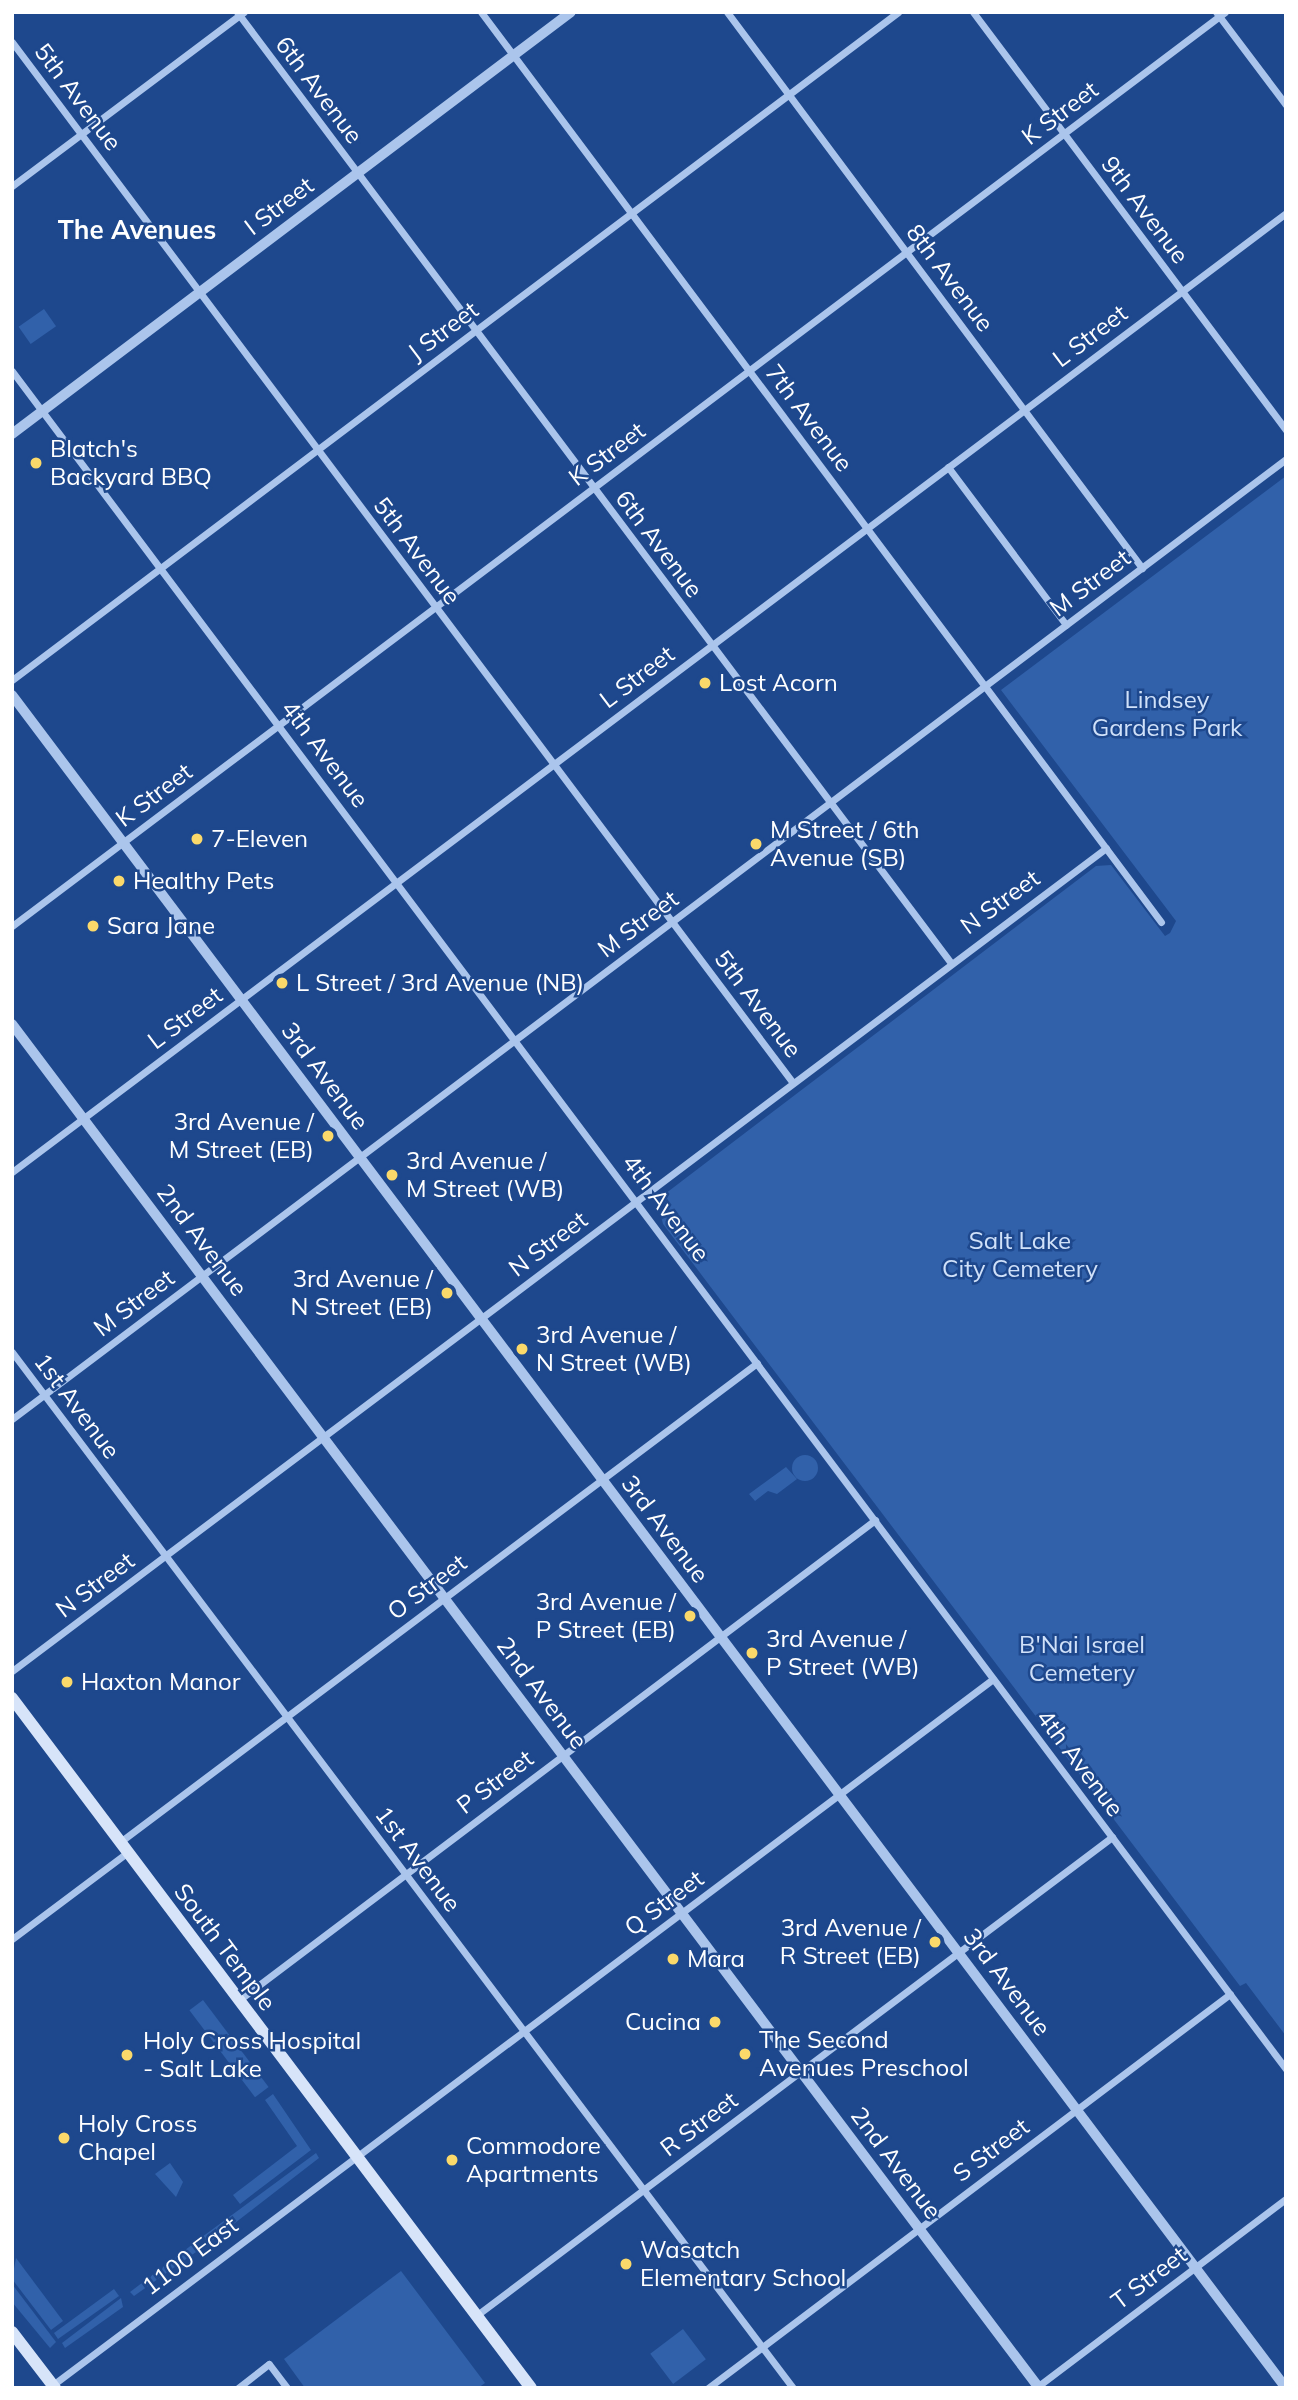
<!DOCTYPE html>
<html>
<head>
<meta charset="utf-8">
<style>
	body { margin:0 }
	#map { position:relative; width:1298px; height:2400px; overflow:hidden; background:#1e488d; font-family:Mulish,sans-serif }
	div>[style] { position:absolute }
	[style*='--x'] { left:calc(var(--x)*1px); top:calc(var(--y)*1px); width:calc(var(--w)*1px); rotate:calc(var(--a)*1deg) }
	.green>* { inset:0; background:#3161aa; transform-origin:0 0 }
	.round { border-radius:50% }
	.minor>* { height:7px; margin:-3.5px; padding:0 3.5px; transform-origin:3.5px; border-radius:3.5px; background:#abc5ec }
	.tertiary>* { height:10px; margin:-5px; padding:0 5px; transform-origin:5px; border-radius:5px; background:#abc5ec }
	.secondary>* { height:12px; margin:-6px; padding:0 6px; transform-origin:6px; border-radius:6px; background:#d7e4f9 }
	.dots>* { width:19px; height:19px; translate:-50% -50%; box-sizing:border-box; border:4px solid #1e488d; border-radius:50% }
	span { translate:-50% -50%; white-space:nowrap; text-align:center; line-height:1.15; -webkit-text-stroke:5px #1e488d; paint-order:stroke }
	.street-label { font-size:24px; color:#fff }
	.poi-label { font-size:24px; color:#fff }
	.left { translate:0 -50%; text-align:left }
	.right { translate:-100% -50%; text-align:right }
	.park-label { font-size:24px; color:#d0e1f9 }
	.neighbourhood-label { font-size:26px; color:#fff; font-weight:700 }
	.frame { position:absolute; inset:0; border:14px solid #fff; pointer-events:none }
</style>
</head>
<body>
<div id="map">
	<div class="green">
		<i style="left:44px;top:309px;width:21px;height:31px;rotate:55deg"></i>
		<i style="clip-path:polygon(1286px 476px,1286px 2036px,1246px 1983px,1240px 1986px,663px 1224px,657px 1200px,1096px 866px,1111px 865px,1165px 936px,1170px 933px,1176px 921px,1001px 690px)"></i>
		<i class="round" style="left:792px;top:1455px;width:26px;height:26px"></i>
		<i style="clip-path:polygon(786px 1467px,797px 1479px,777px 1494px,768px 1491px,755px 1501px,749px 1494px)"></i>
		<i style="left:203px;top:2000px;width:109px;height:17px;rotate:53deg"></i>
		<i style="clip-path:polygon(273px 2094px,311px 2150px,240px 2204px,233px 2195px,297px 2146px,265px 2100px)"></i>
		<i style="clip-path:polygon(316px 2153px,319px 2158px,209px 2243px,202px 2237px)"></i>
		<i style="clip-path:polygon(170px 2163px,183px 2182px,176px 2197px,155px 2174px)"></i>
		<i style="clip-path:polygon(193px 2244px,196px 2252px,134px 2296px,130px 2292px)"></i>
		<i style="clip-path:polygon(16px 2258px,63px 2321px,51px 2330px,12px 2279px)"></i>
		<i style="clip-path:polygon(401px 2271px,485px 2383px,478px 2388px,305px 2388px,284px 2359px)"></i>
		<i style="clip-path:polygon(12px 2284px,56px 2342px,50px 2348px,12px 2302px)"></i>
		<i style="clip-path:polygon(114px 2289px,119px 2296px,58px 2339px,54px 2333px)"></i>
		<i style="clip-path:polygon(121px 2298px,123px 2307px,65px 2348px,62px 2343px)"></i>
		<i style="left:683px;top:2329px;width:38px;height:41px;rotate:53deg"></i>
	</div>
	<div class="minor">
		<i style="--x:237;--y:12;--w:1189;--a:53.1"></i>
		<i style="--x:481;--y:12;--w:1136;--a:53.23"></i>
		<i style="--x:727;--y:12;--w:694;--a:53.26"></i>
		<i style="--x:973;--y:12;--w:522;--a:53.17"></i>
		<i style="--x:1216;--y:12;--w:116;--a:53"></i>
		<i style="--x:12;--y:42;--w:1301;--a:53.12"></i>
		<i style="--x:12;--y:186;--w:290;--a:-36.9"></i>
		<i style="--x:12;--y:371;--w:2123;--a:53.12"></i>
		<i style="--x:948;--y:467;--w:197;--a:53.2"></i>
		<i style="--x:12;--y:680;--w:1110;--a:-37.01"></i>
		<i style="--x:12;--y:926;--w:1519;--a:-37"></i>
		<i style="--x:12;--y:1172;--w:1595;--a:-36.97"></i>
		<i style="--x:12;--y:1352;--w:1297;--a:52.99"></i>
		<i style="--x:12;--y:1419;--w:1595;--a:-37"></i>
		<i style="--x:12;--y:1671;--w:1369;--a:-36.95"></i>
		<i style="--x:120;--y:1842;--w:797;--a:-36.94"></i>
		<i style="--x:12;--y:1939;--w:145;--a:-36.9"></i>
		<i style="--x:239;--y:2000;--w:797;--a:-37.04"></i>
		<i style="--x:477;--y:2315;--w:795;--a:-36.97"></i>
		<i style="--x:50;--y:2387;--w:1179;--a:-36.9"></i>
		<i style="--x:1037;--y:2387;--w:312;--a:-37.1"></i>
		<i style="--x:238;--y:2388;--w:39;--a:-38"></i>
		<i style="--x:269;--y:2364;--w:30;--a:53"></i>
		<i style="--x:708;--y:2388;--w:654;--a:-37.05"></i>
	</div>
	<div class="tertiary">
		<i style="--x:12;--y:434;--w:700;--a:-37.05"></i>
		<i style="--x:12;--y:695;--w:2119;--a:53.04"></i>
		<i style="--x:12;--y:1024;--w:1707;--a:53.02"></i>
	</div>
	<div class="secondary">
		<i style="--x:12;--y:1698;--w:863;--a:53.05"></i>
		<i style="--x:12;--y:2332;--w:71;--a:52.5"></i>
	</div>
	<div class="dots">
		<i style="left:36px;top:463px;background:#fbd96a"></i>
		<i style="left:705px;top:683px;background:#fbd96a"></i>
		<i style="left:197px;top:839px;background:#fbd96a"></i>
		<i style="left:756px;top:844px;background:#fbd96a"></i>
		<i style="left:119px;top:881px;background:#fbd96a"></i>
		<i style="left:93px;top:926px;background:#fbd96a"></i>
		<i style="left:282px;top:983px;background:#fbd96a"></i>
		<i style="left:328px;top:1136px;background:#fbd96a"></i>
		<i style="left:392px;top:1175px;background:#fbd96a"></i>
		<i style="left:447px;top:1293px;background:#fbd96a"></i>
		<i style="left:522px;top:1349px;background:#fbd96a"></i>
		<i style="left:690px;top:1616px;background:#fbd96a"></i>
		<i style="left:752px;top:1653px;background:#fbd96a"></i>
		<i style="left:67px;top:1682px;background:#fbd96a"></i>
		<i style="left:935px;top:1942px;background:#fbd96a"></i>
		<i style="left:673px;top:1959px;background:#fbd96a"></i>
		<i style="left:715px;top:2022px;background:#fbd96a"></i>
		<i style="left:745px;top:2054px;background:#fbd96a"></i>
		<i style="left:127px;top:2055px;background:#fbd96a"></i>
		<i style="left:64px;top:2138px;background:#fbd96a"></i>
		<i style="left:452px;top:2160px;background:#fbd96a"></i>
		<i style="left:626px;top:2264px;background:#fbd96a"></i>
	</div>
	<div class="street-label">
		<span style="left:319px;top:90px;rotate:53deg">6th Avenue</span>
		<span style="left:78px;top:97px;rotate:53deg">5th Avenue</span>
		<span style="left:1060px;top:113px;rotate:-37deg">K Street</span>
		<span style="left:279px;top:206px;rotate:-37deg">I Street</span>
		<span style="left:1145px;top:210px;rotate:53deg">9th Avenue</span>
		<span style="left:950px;top:278px;rotate:53deg">8th Avenue</span>
		<span style="left:443px;top:331px;rotate:-37deg">J Street</span>
		<span style="left:1090px;top:336px;rotate:-37deg">L Street</span>
		<span style="left:809px;top:418px;rotate:53deg">7th Avenue</span>
		<span style="left:607px;top:454px;rotate:-37deg">K Street</span>
		<span style="left:659px;top:544px;rotate:53deg">6th Avenue</span>
		<span style="left:417px;top:551px;rotate:53deg">5th Avenue</span>
		<span style="left:1090px;top:583px;rotate:-37deg">M Street</span>
		<span style="left:637px;top:677px;rotate:-37deg">L Street</span>
		<span style="left:325px;top:754px;rotate:53deg">4th Avenue</span>
		<span style="left:154px;top:795px;rotate:-37deg">K Street</span>
		<span style="left:1000px;top:902px;rotate:-36deg">N Street</span>
		<span style="left:638px;top:924px;rotate:-37deg">M Street</span>
		<span style="left:758px;top:1004px;rotate:53deg">5th Avenue</span>
		<span style="left:185px;top:1018px;rotate:-37deg">L Street</span>
		<span style="left:325px;top:1076px;rotate:53deg">3rd Avenue</span>
		<span style="left:666px;top:1208px;rotate:53deg">4th Avenue</span>
		<span style="left:202px;top:1240px;rotate:53deg">2nd Avenue</span>
		<span style="left:548px;top:1244px;rotate:-37deg">N Street</span>
		<span style="left:134px;top:1303px;rotate:-37deg">M Street</span>
		<span style="left:77px;top:1406px;rotate:53deg">1st Avenue</span>
		<span style="left:665px;top:1529px;rotate:53deg">3rd Avenue</span>
		<span style="left:95px;top:1585px;rotate:-37deg">N Street</span>
		<span style="left:427px;top:1587px;rotate:-37deg">O Street</span>
		<span style="left:542px;top:1693px;rotate:53deg">2nd Avenue</span>
		<span style="left:1080px;top:1763px;rotate:53deg">4th Avenue</span>
		<span style="left:495px;top:1782px;rotate:-37deg">P Street</span>
		<span style="left:418px;top:1859px;rotate:53deg">1st Avenue</span>
		<span style="left:664px;top:1903px;rotate:-37deg">Q Street</span>
		<span style="left:225px;top:1947px;rotate:53deg">South Temple</span>
		<span style="left:1007px;top:1982px;rotate:53deg">3rd Avenue</span>
		<span style="left:699px;top:2124px;rotate:-37deg">R Street</span>
		<span style="left:991px;top:2150px;rotate:-37deg">S Street</span>
		<span style="left:896px;top:2163px;rotate:53deg">2nd Avenue</span>
		<span style="left:190px;top:2256px;rotate:-37deg">1100 East</span>
		<span style="left:1149px;top:2278px;rotate:-37deg">T Street</span>
	</div>
	<div class="poi-label">
		<span class="left" style="left:50px;top:463px">Blatch's<br>Backyard BBQ</span>
		<span class="left" style="left:719px;top:683px">Lost Acorn</span>
		<span class="left" style="left:770px;top:844px">M Street / 6th<br>Avenue (SB)</span>
		<span class="left" style="left:211px;top:839px">7-Eleven</span>
		<span class="left" style="left:133px;top:881px">Healthy Pets</span>
		<span class="left" style="left:107px;top:926px">Sara Jane</span>
		<span class="left" style="left:296px;top:983px">L Street / 3rd Avenue (NB)</span>
		<span class="right" style="left:314px;top:1136px">3rd Avenue /<br>M Street (EB)</span>
		<span class="left" style="left:406px;top:1175px">3rd Avenue /<br>M Street (WB)</span>
		<span class="right" style="left:433px;top:1293px">3rd Avenue /<br>N Street (EB)</span>
		<span class="left" style="left:536px;top:1349px">3rd Avenue /<br>N Street (WB)</span>
		<span class="right" style="left:676px;top:1616px">3rd Avenue /<br>P Street (EB)</span>
		<span class="left" style="left:766px;top:1653px">3rd Avenue /<br>P Street (WB)</span>
		<span class="left" style="left:81px;top:1682px">Haxton Manor</span>
		<span class="right" style="left:921px;top:1942px">3rd Avenue /<br>R Street (EB)</span>
		<span class="left" style="left:687px;top:1959px">Mara</span>
		<span class="right" style="left:701px;top:2022px">Cucina</span>
		<span class="left" style="left:759px;top:2054px">The Second<br>Avenues Preschool</span>
		<span class="left" style="left:143px;top:2055px">Holy Cross Hospital<br>- Salt Lake</span>
		<span class="left" style="left:78px;top:2138px">Holy Cross<br>Chapel</span>
		<span class="left" style="left:466px;top:2160px">Commodore<br>Apartments</span>
		<span class="left" style="left:640px;top:2264px">Wasatch<br>Elementary School</span>
	</div>
	<div class="park-label">
		<span style="left:1167px;top:714px">Lindsey<br>Gardens Park</span>
		<span style="left:1020px;top:1255px">Salt Lake<br>City Cemetery</span>
		<span style="left:1082px;top:1659px">B'Nai Israel<br>Cemetery</span>
	</div>
	<div class="neighbourhood-label">
		<span style="left:137px;top:230px">The Avenues</span>
	</div>
	<div class="frame"></div>
</div>
</body>
</html>
